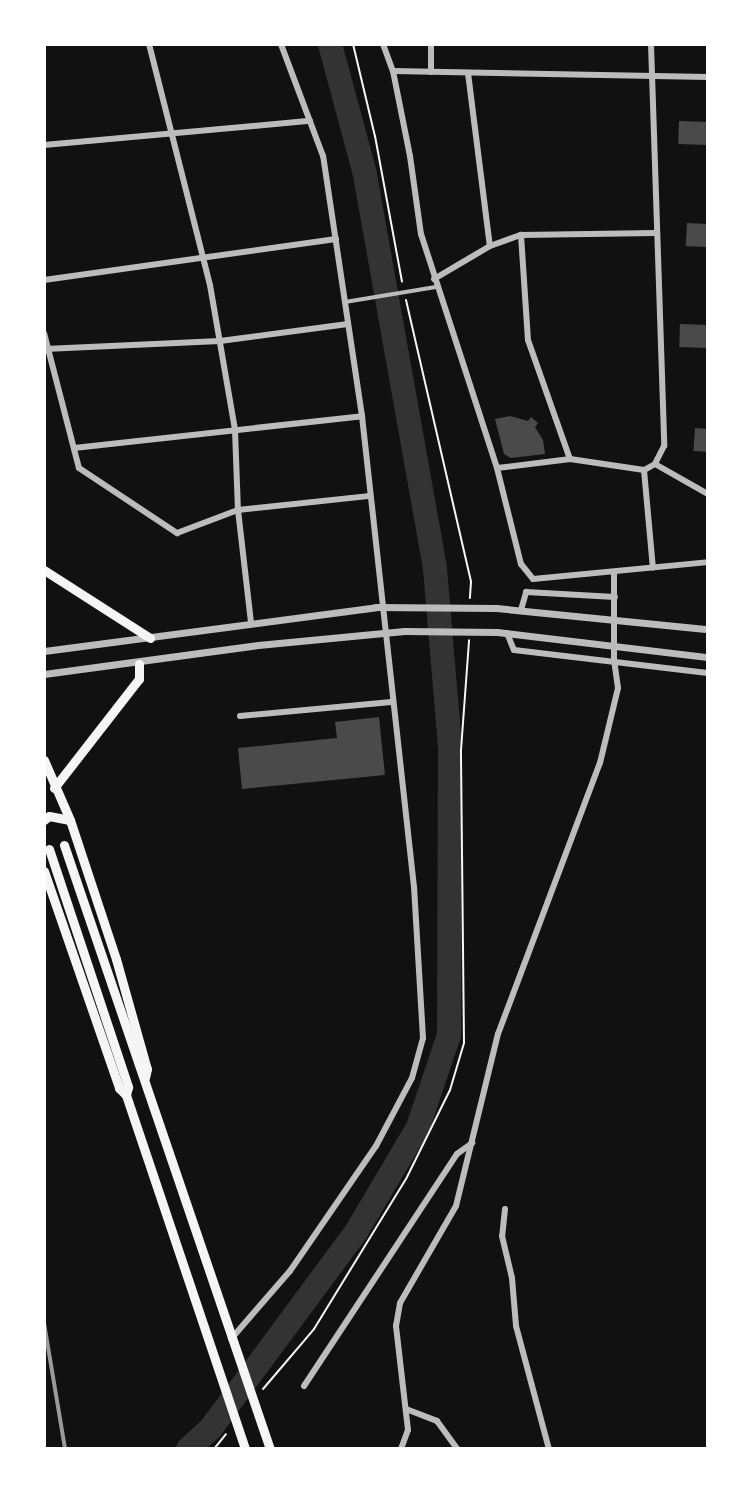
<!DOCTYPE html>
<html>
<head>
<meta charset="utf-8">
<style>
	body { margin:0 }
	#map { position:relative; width:752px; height:1493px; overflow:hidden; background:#111; font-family:Ubuntu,sans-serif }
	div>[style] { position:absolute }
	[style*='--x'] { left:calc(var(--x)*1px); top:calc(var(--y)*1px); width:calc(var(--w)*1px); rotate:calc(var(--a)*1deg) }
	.river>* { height:24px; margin:-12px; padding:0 12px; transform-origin:12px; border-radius:12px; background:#333 }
	.building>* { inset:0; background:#4a4a4a; transform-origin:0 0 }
	.path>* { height:2px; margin:-1px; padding:0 1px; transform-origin:1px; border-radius:1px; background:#f5f5f5 }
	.pedestrian>* { height:4px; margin:-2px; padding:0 2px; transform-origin:2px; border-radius:2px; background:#bcbcbc }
	.minor>* { height:6px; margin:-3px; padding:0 3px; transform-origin:3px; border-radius:3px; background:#bcbcbc }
	.tertiary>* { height:7px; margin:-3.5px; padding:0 3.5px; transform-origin:3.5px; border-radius:3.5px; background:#bcbcbc }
	.primary>* { height:9px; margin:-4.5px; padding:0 4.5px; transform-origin:4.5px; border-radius:4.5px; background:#f5f5f5 }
	.rail>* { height:4px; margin:-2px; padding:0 2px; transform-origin:2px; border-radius:2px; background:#9a9a9a }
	span { translate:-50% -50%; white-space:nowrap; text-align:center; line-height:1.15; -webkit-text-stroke:6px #fff; paint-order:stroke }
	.frame { position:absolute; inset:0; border:46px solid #fff; pointer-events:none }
</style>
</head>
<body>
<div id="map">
	<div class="river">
		<i style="--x:188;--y:1449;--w:31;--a:-42"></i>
		<i style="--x:211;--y:1428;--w:244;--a:-53.5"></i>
		<i style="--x:356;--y:1232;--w:122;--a:-59.4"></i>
		<i style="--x:418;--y:1127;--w:97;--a:-71.4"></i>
		<i style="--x:449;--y:1035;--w:288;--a:-89.8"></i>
		<i style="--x:450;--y:747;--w:180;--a:-94.8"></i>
		<i style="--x:435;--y:568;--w:400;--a:-100.1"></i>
		<i style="--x:365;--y:174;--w:135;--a:-105.1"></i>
	</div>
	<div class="building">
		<i style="left:679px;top:121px;width:29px;height:23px;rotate:2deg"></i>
		<i style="left:687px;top:223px;width:21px;height:23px;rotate:3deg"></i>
		<i style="left:680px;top:324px;width:28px;height:23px;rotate:2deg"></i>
		<i style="clip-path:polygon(510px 416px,528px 421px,531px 417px,538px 423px,535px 427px,543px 440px,545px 454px,511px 458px,504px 454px,495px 419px)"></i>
		<i style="left:695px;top:428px;width:13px;height:23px;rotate:4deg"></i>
		<i style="clip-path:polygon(379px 717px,385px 775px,242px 789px,238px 748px,337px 738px,335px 722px)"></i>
	</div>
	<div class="path">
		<i style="--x:353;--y:44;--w:95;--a:76.6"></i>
		<i style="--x:375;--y:136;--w:148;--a:79.5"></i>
		<i style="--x:406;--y:300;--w:289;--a:77"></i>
		<i style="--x:471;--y:582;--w:16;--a:94"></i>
		<i style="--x:263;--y:1389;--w:79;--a:-49.6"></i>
		<i style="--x:314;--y:1329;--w:178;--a:-58.5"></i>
		<i style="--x:407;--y:1177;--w:97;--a:-63.7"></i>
		<i style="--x:450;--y:1090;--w:49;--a:-73.4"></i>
		<i style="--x:464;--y:1043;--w:293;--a:-90.6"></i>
		<i style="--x:461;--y:750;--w:110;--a:-85.8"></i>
		<i style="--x:214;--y:1449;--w:19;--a:-51"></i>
	</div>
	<div class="pedestrian">
		<i style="--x:345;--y:302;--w:92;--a:-9.4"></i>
	</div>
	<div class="minor">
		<i style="--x:149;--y:44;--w:249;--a:75.8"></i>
		<i style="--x:210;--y:285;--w:147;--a:80.2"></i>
		<i style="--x:235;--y:430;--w:80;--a:87.9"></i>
		<i style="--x:238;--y:510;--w:113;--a:83.4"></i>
		<i style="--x:383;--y:44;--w:29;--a:70"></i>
		<i style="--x:393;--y:71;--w:87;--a:78.7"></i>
		<i style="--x:410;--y:156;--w:79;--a:82"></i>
		<i style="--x:421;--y:234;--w:246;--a:72"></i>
		<i style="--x:497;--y:468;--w:99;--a:76"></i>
		<i style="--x:521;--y:564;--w:19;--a:51"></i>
		<i style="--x:533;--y:579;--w:176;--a:-5.5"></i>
		<i style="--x:431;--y:44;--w:28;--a:90"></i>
		<i style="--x:651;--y:44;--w:402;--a:88.1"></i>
		<i style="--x:664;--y:446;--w:20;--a:117"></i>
		<i style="--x:655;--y:464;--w:13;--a:151"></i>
		<i style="--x:644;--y:470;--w:98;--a:84.8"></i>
		<i style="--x:393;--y:71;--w:315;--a:1.1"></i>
		<i style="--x:468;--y:73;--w:174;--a:82.8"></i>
		<i style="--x:44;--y:145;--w:267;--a:-5.2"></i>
		<i style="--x:521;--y:235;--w:105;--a:86.2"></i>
		<i style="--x:528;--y:340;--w:126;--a:70.6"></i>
		<i style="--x:434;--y:279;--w:65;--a:-30.5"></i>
		<i style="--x:490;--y:246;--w:33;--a:-20"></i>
		<i style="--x:521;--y:235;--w:135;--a:-0.8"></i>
		<i style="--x:44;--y:280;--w:295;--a:-8"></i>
		<i style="--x:44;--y:333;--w:139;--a:75.5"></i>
		<i style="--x:79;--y:468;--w:118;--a:33.6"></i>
		<i style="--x:177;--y:533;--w:65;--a:-20.7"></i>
		<i style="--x:238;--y:510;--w:133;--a:-6.1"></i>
		<i style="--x:45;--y:349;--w:175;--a:-2.6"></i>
		<i style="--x:220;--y:341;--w:129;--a:-7.6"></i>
		<i style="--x:74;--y:448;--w:290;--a:-6.3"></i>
		<i style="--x:655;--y:464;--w:61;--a:29.5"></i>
		<i style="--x:497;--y:468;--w:74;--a:-7"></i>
		<i style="--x:570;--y:459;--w:75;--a:8.5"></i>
		<i style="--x:521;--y:610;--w:19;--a:-74"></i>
		<i style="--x:526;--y:592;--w:89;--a:3.2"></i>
		<i style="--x:507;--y:633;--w:18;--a:68"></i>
		<i style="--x:514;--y:650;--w:195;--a:6.8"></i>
		<i style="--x:240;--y:716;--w:152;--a:-5.3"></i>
		<i style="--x:505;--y:1209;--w:27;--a:96"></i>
		<i style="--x:502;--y:1236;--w:43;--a:76.6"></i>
		<i style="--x:512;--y:1278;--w:48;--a:85.2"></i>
		<i style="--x:516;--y:1326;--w:127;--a:75"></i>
		<i style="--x:231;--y:1339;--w:90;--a:-49.1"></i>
		<i style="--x:290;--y:1271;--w:152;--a:-55.5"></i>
		<i style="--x:376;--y:1146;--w:77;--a:-62.1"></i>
		<i style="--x:412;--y:1078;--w:41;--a:-74.6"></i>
		<i style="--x:423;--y:1038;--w:151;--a:-93.4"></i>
		<i style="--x:414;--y:887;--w:474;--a:-96.3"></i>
		<i style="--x:362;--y:416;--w:263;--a:-98.5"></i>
		<i style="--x:323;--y:156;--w:120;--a:-110.6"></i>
		<i style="--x:304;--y:1386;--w:278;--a:-56.6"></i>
		<i style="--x:457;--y:1154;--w:19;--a:-36"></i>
		<i style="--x:406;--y:1409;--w:33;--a:21"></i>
		<i style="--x:437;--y:1421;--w:34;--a:54"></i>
		<i style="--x:401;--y:1449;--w:20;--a:-70"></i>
		<i style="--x:408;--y:1430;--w:105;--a:-96.6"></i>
		<i style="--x:396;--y:1326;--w:23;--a:-80"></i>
		<i style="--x:400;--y:1303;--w:112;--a:-60"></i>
		<i style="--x:456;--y:1206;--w:177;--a:-76.3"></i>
		<i style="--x:498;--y:1034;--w:290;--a:-69.4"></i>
		<i style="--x:600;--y:763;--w:77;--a:-76.5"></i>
		<i style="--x:618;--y:688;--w:27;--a:-98"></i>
		<i style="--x:614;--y:661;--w:88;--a:-90"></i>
	</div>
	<div class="tertiary">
		<i style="--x:44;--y:651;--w:335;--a:-7.5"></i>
		<i style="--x:376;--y:607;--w:120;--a:0.5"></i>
		<i style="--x:496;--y:608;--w:213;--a:5.7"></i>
		<i style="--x:44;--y:674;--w:216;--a:-7.7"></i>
		<i style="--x:258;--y:645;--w:147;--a:-5.5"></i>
		<i style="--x:404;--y:631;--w:93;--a:0.6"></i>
		<i style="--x:497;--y:632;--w:212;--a:6.8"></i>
	</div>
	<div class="primary">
		<i style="--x:44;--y:570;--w:126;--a:32.7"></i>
		<i style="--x:44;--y:760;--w:65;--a:66.6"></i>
		<i style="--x:70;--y:820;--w:146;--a:71.7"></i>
		<i style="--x:116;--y:959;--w:114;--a:74.3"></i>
		<i style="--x:147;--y:1069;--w:9;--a:103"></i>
		<i style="--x:54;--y:788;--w:138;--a:-52.1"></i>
		<i style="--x:139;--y:679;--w:15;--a:-90"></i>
		<i style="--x:44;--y:820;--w:6;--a:-39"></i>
		<i style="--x:49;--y:816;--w:21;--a:11"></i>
		<i style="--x:64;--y:845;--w:638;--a:71.17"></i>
		<i style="--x:49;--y:849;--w:251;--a:71.6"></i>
		<i style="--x:128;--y:1087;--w:8;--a:104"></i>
		<i style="--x:126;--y:1095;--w:373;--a:71.4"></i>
		<i style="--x:44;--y:871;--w:230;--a:70.9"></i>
		<i style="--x:119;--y:1088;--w:10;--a:45"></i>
	</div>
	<div class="rail">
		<i style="--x:44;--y:1323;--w:128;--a:80.5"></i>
	</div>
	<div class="frame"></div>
</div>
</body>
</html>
